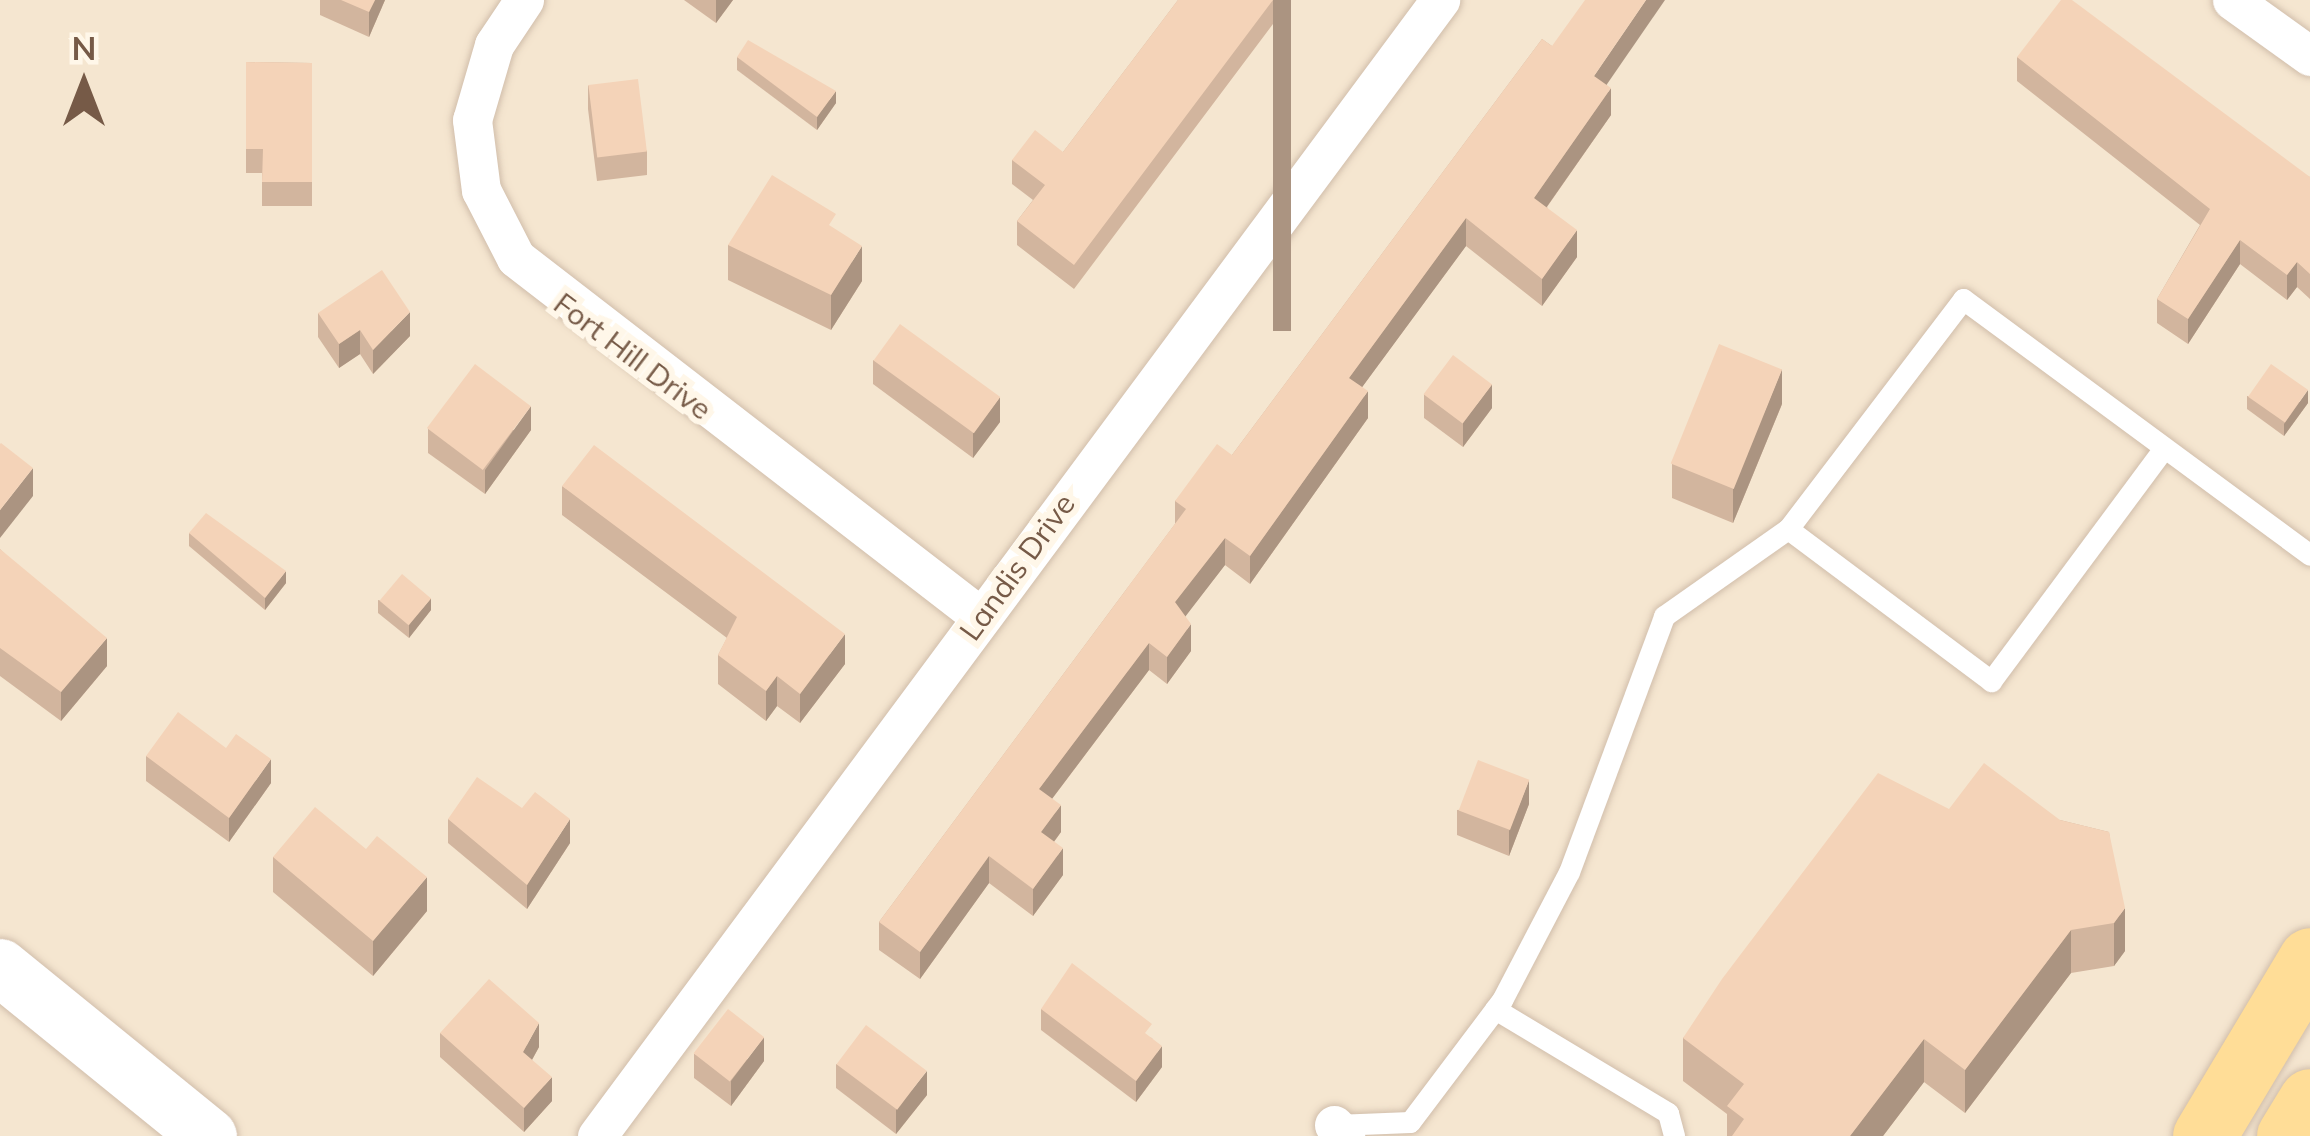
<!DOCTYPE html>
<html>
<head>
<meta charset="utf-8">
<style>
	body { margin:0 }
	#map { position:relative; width:2310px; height:1136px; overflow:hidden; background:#fdf4e2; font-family:Mulish,sans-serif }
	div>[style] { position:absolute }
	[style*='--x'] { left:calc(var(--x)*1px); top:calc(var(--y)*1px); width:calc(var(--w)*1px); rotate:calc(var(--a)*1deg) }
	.residential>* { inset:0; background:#f5e6d0; transform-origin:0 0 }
	.roads { filter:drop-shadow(0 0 3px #d1beab) drop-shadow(0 0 3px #d1beab) }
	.service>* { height:21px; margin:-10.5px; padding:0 10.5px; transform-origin:10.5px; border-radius:10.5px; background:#fff }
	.minor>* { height:39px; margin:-19.5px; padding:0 19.5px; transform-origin:19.5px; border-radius:19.5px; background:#fff }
	.secondary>* { height:57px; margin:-28.5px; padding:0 28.5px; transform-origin:28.5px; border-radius:28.5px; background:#fff }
	.primary>* { height:63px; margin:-31.5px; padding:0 31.5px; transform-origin:31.5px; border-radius:31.5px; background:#ffdd97 }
	.wall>* { inset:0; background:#d2b59e }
	.shaded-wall>* { inset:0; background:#ab9481; transform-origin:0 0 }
	.building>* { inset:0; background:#f4d3b8; transform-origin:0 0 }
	span { translate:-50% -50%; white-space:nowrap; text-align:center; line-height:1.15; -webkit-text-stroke:12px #fff7e9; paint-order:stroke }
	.street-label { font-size:30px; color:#765a47 }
	.north { position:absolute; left:24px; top:24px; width:120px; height:120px; -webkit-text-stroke:9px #fff7e9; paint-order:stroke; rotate:0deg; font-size:33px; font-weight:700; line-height:48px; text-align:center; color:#765a47 }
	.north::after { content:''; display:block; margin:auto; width:42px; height:54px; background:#765a47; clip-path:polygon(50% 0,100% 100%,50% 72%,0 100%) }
</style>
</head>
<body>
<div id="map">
	<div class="residential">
		<i style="left:0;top:0;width:2310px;height:1136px"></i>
	</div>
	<div class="roads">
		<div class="service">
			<i style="--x:1788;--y:529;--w:254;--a:36.8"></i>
			<i style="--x:1991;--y:681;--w:285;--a:-53.4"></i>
			<i style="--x:1495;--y:1009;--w:202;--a:31"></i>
			<i style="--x:1668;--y:1113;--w:24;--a:75"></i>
			<i style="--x:1335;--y:1125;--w:75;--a:-2.3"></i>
			<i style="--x:1410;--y:1122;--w:153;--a:-53"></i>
			<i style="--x:1502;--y:1000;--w:144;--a:-62.4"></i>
			<i style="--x:1569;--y:872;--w:273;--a:-69.6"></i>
			<i style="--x:1664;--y:616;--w:151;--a:-35.1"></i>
			<i style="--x:1788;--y:529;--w:289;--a:-52.7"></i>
			<i style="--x:1963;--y:299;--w:431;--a:36.4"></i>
		</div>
		<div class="minor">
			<i style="--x:524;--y:0;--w:54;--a:123.7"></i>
			<i style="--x:494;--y:45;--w:78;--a:106.3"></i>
			<i style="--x:472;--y:120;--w:71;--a:82.7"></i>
			<i style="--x:481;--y:190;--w:76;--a:62.8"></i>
			<i style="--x:516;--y:258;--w:587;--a:37.67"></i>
			<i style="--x:2232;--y:0;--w:96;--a:35.7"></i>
			<i style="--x:1334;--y:1125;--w:16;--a:45"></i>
			<i style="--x:597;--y:1136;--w:1415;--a:-53.42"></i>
		</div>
		<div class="secondary">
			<i style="--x:0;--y:967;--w:268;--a:39.1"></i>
		</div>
		<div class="primary">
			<i style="--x:2204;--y:1136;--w:206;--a:-59.1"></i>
			<i style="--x:2288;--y:1136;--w:42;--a:-58.6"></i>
		</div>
	</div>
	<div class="wall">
		<i style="clip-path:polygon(320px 0,385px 0,369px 37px,320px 15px)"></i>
		<i style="clip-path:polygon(684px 0,733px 0,716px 23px)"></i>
		<i style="clip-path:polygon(1178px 0,1291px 0,1074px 289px,1017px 245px,1017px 221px,1033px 200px,1012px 184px,1012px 160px,1063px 152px)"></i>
		<i style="clip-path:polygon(1542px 39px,1607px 85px,1611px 115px,1547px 207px,1577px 257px,1542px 306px,1466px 246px,1362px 387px,1368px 418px,1250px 584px,1225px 565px,1185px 616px,1191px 651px,1167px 684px,1149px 670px,1052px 799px,1061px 832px,1054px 842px,1063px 875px,1033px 916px,989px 883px,920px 979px,879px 950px,879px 922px,1175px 524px,1175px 501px,1232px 455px)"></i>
		<i style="clip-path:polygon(737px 57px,836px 103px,817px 130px,737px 70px)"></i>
		<i style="clip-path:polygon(2017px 57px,2310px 177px,2310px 299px,2297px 287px,2287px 300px,2240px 264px,2188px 344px,2157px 323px,2157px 299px,2200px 225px,2017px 81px)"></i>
		<i style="clip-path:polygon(246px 62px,312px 63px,312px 206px,262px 206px,262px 173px,246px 173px)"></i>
		<i style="clip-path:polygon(588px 85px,647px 151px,647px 175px,597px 181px,588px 109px)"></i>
		<i style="clip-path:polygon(836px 230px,862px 281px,831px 330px,728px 280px,728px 245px)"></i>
		<i style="clip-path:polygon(318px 313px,410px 336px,373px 374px,360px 354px,339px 368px,318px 337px)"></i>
		<i style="clip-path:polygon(873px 360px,1000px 422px,973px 458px,873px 384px)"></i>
		<i style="clip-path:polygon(1424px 394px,1492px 408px,1463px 447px,1424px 418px)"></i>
		<i style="clip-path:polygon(2247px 396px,2308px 403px,2284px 436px,2247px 409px)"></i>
		<i style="clip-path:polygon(1782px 404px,1733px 523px,1672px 498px,1672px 464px)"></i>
		<i style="clip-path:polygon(428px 429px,531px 430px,485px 494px,428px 453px)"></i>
		<i style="clip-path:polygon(562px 486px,845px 664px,800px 723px,777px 706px,766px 721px,718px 684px,718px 655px,727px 638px,562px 515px)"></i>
		<i style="clip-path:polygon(189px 533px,286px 583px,265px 610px,189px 546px)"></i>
		<i style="clip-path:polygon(0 549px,107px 666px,61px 721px,0 676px)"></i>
		<i style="clip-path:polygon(378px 600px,431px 610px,409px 638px,378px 613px)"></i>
		<i style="clip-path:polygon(146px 756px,271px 783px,229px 842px,146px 781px)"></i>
		<i style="clip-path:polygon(1529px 804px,1509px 856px,1457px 835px,1457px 810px)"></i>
		<i style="clip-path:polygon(1949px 809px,2060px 820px,2109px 832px,2125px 951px,2114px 966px,2071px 973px,1965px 1113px,1924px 1082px,1883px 1136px,1727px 1136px,1727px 1114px,1683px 1081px,1683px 1038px)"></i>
		<i style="clip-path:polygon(448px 819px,570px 843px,527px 909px,448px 843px)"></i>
		<i style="clip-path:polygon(366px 849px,427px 911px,373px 976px,273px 892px,273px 857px)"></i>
		<i style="clip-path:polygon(1041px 1009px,1152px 1038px,1162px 1067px,1136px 1102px,1041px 1030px)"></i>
		<i style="clip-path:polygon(440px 1033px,539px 1047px,532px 1060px,552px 1101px,524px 1132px,440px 1057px)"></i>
		<i style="clip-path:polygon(694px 1054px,764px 1061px,731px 1106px,694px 1078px)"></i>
		<i style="clip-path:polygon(836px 1064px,927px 1095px,896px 1134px,836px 1088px)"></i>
	</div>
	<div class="shaded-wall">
		<i style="clip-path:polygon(375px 0,385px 0,369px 37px,369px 12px)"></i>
		<i style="clip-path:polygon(716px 0,733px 0,716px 23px)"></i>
		<i style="left:1273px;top:0;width:18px;height:331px"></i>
		<i style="clip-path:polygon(1646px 0,1665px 0,1594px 103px,1594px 76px)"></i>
		<i style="clip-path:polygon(1611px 88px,1611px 115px,1534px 225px,1534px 198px)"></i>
		<i style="clip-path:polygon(836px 91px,836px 103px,817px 130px,817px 117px)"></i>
		<i style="clip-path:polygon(1466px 218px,1466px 246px,1349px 405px,1349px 378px)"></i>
		<i style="clip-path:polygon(1577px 230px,1577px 257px,1542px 306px,1542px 279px)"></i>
		<i style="clip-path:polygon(2240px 240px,2240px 264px,2188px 344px,2188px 319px)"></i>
		<i style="clip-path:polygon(862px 246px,862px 281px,831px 330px,831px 295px)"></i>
		<i style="clip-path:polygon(2297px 262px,2297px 287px,2287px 300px,2287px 275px)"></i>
		<i style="clip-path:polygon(410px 312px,410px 336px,373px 374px,373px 350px)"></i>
		<i style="clip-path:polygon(360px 330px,360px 354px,339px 368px,339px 344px)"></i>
		<i style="clip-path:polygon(1782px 369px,1782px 404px,1733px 523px,1733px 488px)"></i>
		<i style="clip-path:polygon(1492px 384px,1492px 408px,1463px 447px,1463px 423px)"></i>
		<i style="clip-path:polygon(2308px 390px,2308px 403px,2284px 436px,2284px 424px)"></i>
		<i style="clip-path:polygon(1368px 391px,1368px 418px,1250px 584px,1250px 556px)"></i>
		<i style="clip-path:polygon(1000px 397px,1000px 422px,973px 458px,973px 433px)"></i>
		<i style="clip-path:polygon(531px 406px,531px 430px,485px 494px,485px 470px)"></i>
		<i style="clip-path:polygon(33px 468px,33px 496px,0 538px,0 510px)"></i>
		<i style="clip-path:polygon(1225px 538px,1225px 565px,1175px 630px,1175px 602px)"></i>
		<i style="clip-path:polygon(286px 571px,286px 583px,265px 610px,265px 598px)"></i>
		<i style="clip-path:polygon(431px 598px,431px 610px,409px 638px,409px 625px)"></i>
		<i style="clip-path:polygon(1191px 624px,1191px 651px,1167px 684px,1167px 657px)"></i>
		<i style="clip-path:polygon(845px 634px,845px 664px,800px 723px,800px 694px)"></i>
		<i style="clip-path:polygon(107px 638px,107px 666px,61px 721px,61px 692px)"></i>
		<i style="clip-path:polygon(1149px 643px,1149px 670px,1039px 816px,1039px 789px)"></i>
		<i style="clip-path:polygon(777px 676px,777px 706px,766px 721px,766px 691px)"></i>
		<i style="clip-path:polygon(271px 759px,271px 783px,229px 842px,229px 818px)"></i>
		<i style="clip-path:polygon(1529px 780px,1529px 804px,1509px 856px,1509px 831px)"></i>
		<i style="clip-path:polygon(1061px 805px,1061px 832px,1041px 859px,1041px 832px)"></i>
		<i style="clip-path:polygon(570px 819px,570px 843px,527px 909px,527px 885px)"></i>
		<i style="clip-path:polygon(1063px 848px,1063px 875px,1033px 916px,1033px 889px)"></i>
		<i style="clip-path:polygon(989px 856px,989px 883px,920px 979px,920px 952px)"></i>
		<i style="clip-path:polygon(427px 877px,427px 911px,373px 976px,373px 941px)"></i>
		<i style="clip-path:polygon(2125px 908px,2125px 951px,2114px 966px,2114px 923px)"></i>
		<i style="clip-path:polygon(2071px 930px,2071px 973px,1965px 1113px,1965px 1070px)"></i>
		<i style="clip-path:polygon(539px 1023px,539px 1047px,523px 1076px,523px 1052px)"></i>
		<i style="clip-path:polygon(764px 1037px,764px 1061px,731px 1106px,731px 1081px)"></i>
		<i style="clip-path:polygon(1924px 1039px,1924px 1082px,1883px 1136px,1850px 1136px)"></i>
		<i style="clip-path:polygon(1162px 1046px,1162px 1067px,1136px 1102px,1136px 1081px)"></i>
		<i style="clip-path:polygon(927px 1071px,927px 1095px,896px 1134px,896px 1110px)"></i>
		<i style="clip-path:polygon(552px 1077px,552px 1101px,524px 1132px,524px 1108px)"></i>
	</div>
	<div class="building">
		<i style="clip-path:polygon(341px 0,375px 0,369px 12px)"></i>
		<i style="clip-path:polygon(1178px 0,1273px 0,1074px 265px,1017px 221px,1045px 185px,1012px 160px,1035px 130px,1063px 152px)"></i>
		<i style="clip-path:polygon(1585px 0,1646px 0,1594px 76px,1611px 88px,1534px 198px,1577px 230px,1542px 279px,1466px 218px,1349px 378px,1368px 391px,1250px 556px,1225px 538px,1175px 602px,1191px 624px,1167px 657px,1149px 643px,1039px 789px,1061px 805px,1041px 832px,1063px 848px,1033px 889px,989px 856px,920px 952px,879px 922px,1186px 509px,1175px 501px,1217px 444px,1232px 455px,1542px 39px,1552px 46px)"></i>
		<i style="clip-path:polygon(2061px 0,2072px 0,2310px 177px,2310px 274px,2297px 262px,2287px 275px,2240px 240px,2188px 319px,2157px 299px,2210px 209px,2017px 57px)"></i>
		<i style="clip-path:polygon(748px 40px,836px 91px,817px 117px,737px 57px)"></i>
		<i style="clip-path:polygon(246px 62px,312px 63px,312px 182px,262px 182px,263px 149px,246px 149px)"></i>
		<i style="left:638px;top:79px;width:73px;height:50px;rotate:83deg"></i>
		<i style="clip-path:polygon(772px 175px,836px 214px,829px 225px,862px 246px,831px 295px,728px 245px)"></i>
		<i style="clip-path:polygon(382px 270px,410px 312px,373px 350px,360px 330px,339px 344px,318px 313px)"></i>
		<i style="left:900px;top:324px;width:124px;height:45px;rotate:36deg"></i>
		<i style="left:1719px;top:344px;width:68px;height:129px;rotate:22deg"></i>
		<i style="left:1453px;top:355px;width:49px;height:49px;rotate:37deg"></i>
		<i style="left:475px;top:364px;width:70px;height:80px;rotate:37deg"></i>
		<i style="left:2271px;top:364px;width:45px;height:40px;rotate:35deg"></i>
		<i style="clip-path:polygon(1px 443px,33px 468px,0 510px,0 444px)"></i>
		<i style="clip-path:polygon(594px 445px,845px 634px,800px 694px,777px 676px,766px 691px,718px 655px,737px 617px,562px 486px)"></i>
		<i style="clip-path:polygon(206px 513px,286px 571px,265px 598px,189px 533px)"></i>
		<i style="clip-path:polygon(0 549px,107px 638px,61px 692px,0 648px)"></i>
		<i style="left:402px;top:574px;width:38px;height:35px;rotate:40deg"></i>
		<i style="clip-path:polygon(178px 712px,226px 748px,236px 734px,271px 759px,229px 818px,146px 756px)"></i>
		<i style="left:1478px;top:760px;width:55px;height:54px;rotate:21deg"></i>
		<i style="clip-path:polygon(1984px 763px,2060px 820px,2109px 832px,2125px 908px,2114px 923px,2071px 930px,1965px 1070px,1924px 1039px,1850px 1136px,1732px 1136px,1744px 1119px,1727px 1106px,1744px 1084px,1683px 1038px,1722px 979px,1878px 773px,1949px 809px)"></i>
		<i style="clip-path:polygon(477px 777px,522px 808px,535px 792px,570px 819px,527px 885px,448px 819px)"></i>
		<i style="clip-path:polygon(315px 807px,366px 849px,377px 836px,427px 877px,373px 941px,273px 857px)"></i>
		<i style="clip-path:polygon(1072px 963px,1152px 1024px,1145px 1033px,1162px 1046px,1136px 1081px,1041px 1009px)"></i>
		<i style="clip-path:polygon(489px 979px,539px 1023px,523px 1052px,552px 1077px,524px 1108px,440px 1033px)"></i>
		<i style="left:728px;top:1009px;width:46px;height:56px;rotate:38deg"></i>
		<i style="left:866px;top:1025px;width:76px;height:49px;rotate:37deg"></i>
	</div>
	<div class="street-label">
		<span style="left:633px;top:356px;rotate:37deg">Fort Hill Drive</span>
		<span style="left:1017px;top:567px;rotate:-54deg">Landis Drive</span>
	</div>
	<div class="north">N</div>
</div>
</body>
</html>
